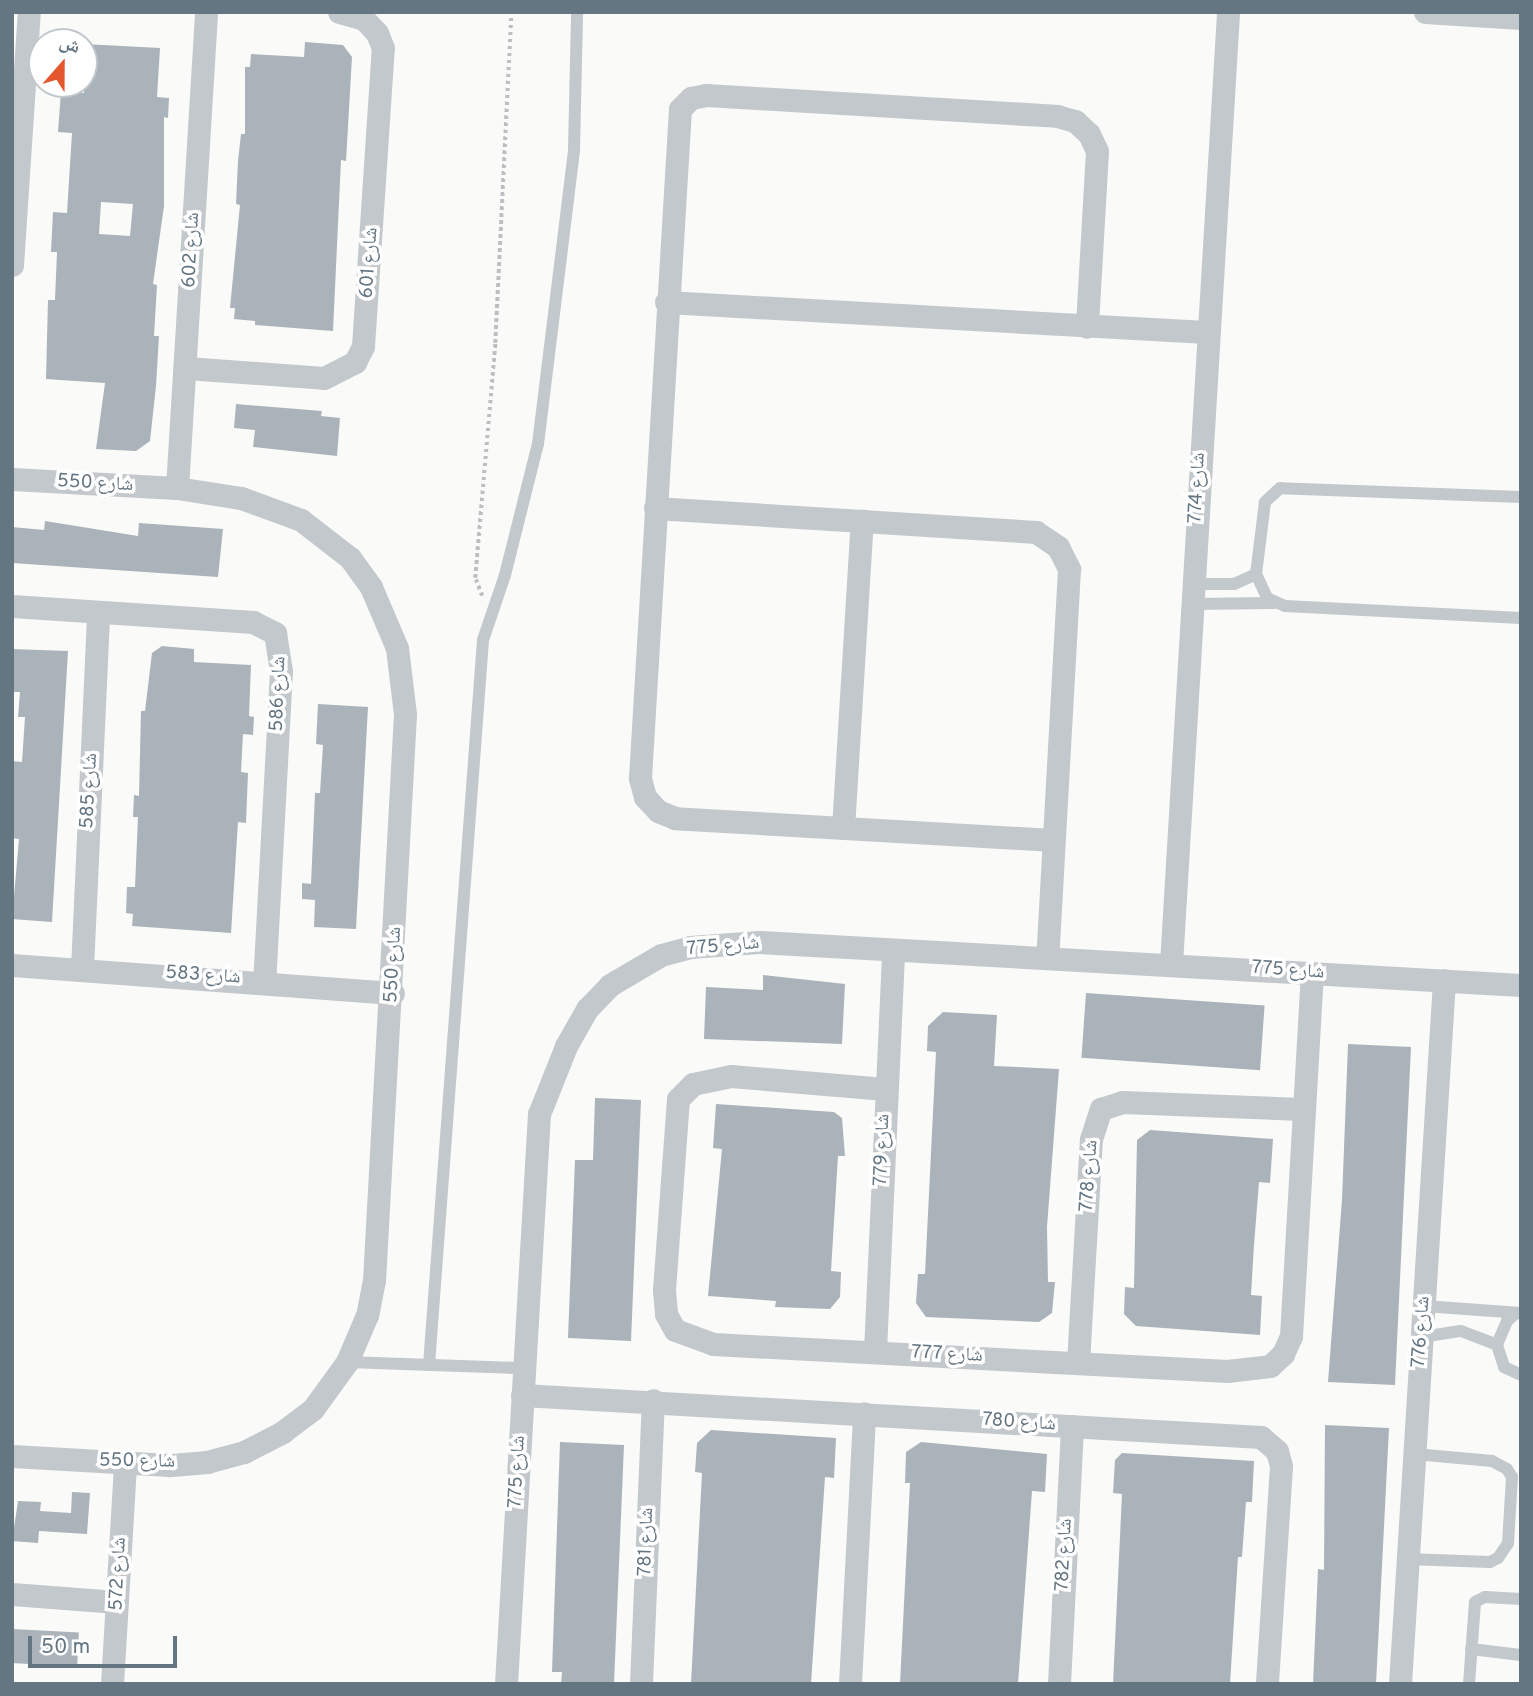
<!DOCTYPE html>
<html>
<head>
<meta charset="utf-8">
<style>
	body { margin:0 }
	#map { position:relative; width:1533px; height:1696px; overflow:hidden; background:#fafaf8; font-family:Overpass,"Noto Naskh Arabic",sans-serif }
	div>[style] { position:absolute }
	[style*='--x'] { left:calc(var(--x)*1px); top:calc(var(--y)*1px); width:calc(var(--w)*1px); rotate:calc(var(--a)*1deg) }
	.building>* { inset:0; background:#aab3b9; transform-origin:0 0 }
	.path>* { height:3.5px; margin-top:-1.75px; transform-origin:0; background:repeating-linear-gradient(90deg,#bbbfc2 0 3.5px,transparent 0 7px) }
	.service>* { height:12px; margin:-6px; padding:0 6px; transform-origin:6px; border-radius:6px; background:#c3c8cc }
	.minor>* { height:23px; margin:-11.5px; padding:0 11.5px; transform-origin:11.5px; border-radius:11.5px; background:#c3c8cc }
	span { translate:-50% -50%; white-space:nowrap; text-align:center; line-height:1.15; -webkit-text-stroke:7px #fff; paint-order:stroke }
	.street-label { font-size:19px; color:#657683 }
	.frame { position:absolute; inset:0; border:14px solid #657683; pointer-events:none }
	.north { position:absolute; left:28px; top:28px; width:70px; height:70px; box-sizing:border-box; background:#fff; border:2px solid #c1c8cd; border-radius:50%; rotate:21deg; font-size:19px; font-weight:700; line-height:28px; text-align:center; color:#657683 }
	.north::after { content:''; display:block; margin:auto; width:24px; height:32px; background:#e4572e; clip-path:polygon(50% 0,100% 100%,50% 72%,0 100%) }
	.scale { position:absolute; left:28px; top:1636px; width:149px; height:32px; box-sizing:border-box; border:4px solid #657683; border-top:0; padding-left:9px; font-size:21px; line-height:24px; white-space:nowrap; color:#657683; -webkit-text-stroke:5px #fff; paint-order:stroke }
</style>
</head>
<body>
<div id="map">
	<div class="building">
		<i style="clip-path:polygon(305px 42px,343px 45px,352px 57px,346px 161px,341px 160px,333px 331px,255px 325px,255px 321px,234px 319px,235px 308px,230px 308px,240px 205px,236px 204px,238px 161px,241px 134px,245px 134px,245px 67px,250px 67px,251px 54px,304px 57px)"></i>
		<i style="clip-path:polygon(evenodd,84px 44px,160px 48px,157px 97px,169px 98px,168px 118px,164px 117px,164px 206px,153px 284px,157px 285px,154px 336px,159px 336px,156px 386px,150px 441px,136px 451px,96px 449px,105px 383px,46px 379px,48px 300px,55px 300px,57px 252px,51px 252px,53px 212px,67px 213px,72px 133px,58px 132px,61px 91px,84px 93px,84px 44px,101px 202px,133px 204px,130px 236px,99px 234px,101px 202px)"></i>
		<i style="clip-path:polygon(236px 404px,322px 411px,321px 416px,340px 418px,337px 456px,253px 447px,255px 430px,234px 428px)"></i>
		<i style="clip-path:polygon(45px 521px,138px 536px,139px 523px,223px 529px,218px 577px,12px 563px,12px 527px,44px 530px)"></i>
		<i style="clip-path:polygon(162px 646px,194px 649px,194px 662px,251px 665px,249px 716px,254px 717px,253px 735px,243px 734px,241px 772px,248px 773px,246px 823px,238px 822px,231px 933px,132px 926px,133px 914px,126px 913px,127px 887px,135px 887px,138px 817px,133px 817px,134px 795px,139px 796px,141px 711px,145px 711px,152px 653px)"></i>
		<i style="clip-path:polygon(12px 649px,68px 651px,52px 922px,12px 919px,19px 839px,12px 838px,12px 761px,22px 762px,25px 717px,18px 717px,20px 692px,12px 692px)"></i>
		<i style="clip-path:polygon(318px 704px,368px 707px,356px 929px,314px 927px,315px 900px,302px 899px,302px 883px,311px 884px,315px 793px,320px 793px,323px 745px,316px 744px)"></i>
		<i style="clip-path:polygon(763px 975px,845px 984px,842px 1044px,704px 1039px,706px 987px,763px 990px)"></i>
		<i style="left:1086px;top:993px;width:179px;height:65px;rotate:4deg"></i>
		<i style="clip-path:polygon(943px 1012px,997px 1015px,994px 1066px,1059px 1069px,1047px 1227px,1048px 1282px,1055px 1282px,1052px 1313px,1039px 1322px,926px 1317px,916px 1303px,918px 1274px,925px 1274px,936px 1052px,927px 1051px,928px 1026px)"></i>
		<i style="clip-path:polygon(1348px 1044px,1411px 1047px,1395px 1385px,1328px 1382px,1342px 1200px)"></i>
		<i style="clip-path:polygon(595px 1098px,641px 1100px,631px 1341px,568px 1338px,575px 1160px,593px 1160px)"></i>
		<i style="clip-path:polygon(716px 1104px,834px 1112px,842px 1118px,845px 1156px,838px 1156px,831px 1271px,841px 1272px,840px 1297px,830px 1309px,775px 1307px,776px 1301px,708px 1296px,722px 1149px,713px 1148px)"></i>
		<i style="clip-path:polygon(1150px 1130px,1273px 1139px,1270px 1183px,1259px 1182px,1254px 1245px,1251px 1295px,1262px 1296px,1260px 1335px,1136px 1326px,1124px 1314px,1125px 1287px,1134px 1288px,1137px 1140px)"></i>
		<i style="clip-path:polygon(1325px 1425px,1389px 1428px,1376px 1684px,1313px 1684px,1318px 1569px,1324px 1570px)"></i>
		<i style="clip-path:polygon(711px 1430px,836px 1438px,834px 1478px,825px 1477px,811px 1684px,691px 1684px,702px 1473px,695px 1472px,697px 1443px)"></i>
		<i style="clip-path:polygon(560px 1442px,624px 1445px,614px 1684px,561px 1684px,562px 1672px,552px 1672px)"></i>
		<i style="clip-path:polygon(921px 1442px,1047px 1454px,1045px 1492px,1032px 1491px,1018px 1684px,900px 1684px,910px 1483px,905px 1483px,906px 1452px)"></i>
		<i style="clip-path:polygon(1122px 1453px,1254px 1461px,1252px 1502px,1246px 1502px,1242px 1557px,1238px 1557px,1230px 1684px,1113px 1684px,1122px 1494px,1113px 1493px,1115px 1460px)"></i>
		<i style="clip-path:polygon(72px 1492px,90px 1493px,87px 1534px,39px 1531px,38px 1543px,12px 1541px,18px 1501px,41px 1502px,40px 1511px,71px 1513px)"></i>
		<i style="left:12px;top:1629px;width:67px;height:34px;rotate:3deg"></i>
	</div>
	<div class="path">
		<i style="--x:482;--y:596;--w:19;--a:-111"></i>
		<i style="--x:475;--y:578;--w:236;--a:-85.1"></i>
		<i style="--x:495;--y:343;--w:331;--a:-87.2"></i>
	</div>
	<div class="service">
		<i style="--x:1521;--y:497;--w:241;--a:-177.9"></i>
		<i style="--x:1280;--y:488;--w:21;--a:137"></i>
		<i style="--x:1265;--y:502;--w:73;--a:97.1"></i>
		<i style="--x:1256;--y:574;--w:26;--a:65"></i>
		<i style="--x:1267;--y:598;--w:20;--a:24"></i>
		<i style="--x:1285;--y:606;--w:236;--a:2.9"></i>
		<i style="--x:1192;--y:584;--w:42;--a:0"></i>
		<i style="--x:1234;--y:584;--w:24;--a:-24"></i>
		<i style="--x:1191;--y:604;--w:83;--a:-0.7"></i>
		<i style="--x:1424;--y:1306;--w:97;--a:4.1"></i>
		<i style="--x:1516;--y:1313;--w:12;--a:138"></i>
		<i style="--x:1507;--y:1321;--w:26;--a:113"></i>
		<i style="--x:1497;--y:1345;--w:23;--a:72"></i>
		<i style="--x:1504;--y:1367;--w:19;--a:25"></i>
		<i style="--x:1422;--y:1337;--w:39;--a:-9"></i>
		<i style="--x:1461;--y:1331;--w:39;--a:21"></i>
		<i style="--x:347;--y:1362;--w:176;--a:2"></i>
		<i style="--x:429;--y:1365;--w:727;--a:-85.74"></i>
		<i style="--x:483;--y:640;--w:69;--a:-71.3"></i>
		<i style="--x:505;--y:575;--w:135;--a:-75.9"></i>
		<i style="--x:538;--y:444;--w:297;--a:-83"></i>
		<i style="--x:574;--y:149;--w:137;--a:-88.7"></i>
		<i style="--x:1407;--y:1559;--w:83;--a:2.1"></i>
		<i style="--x:1490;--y:1562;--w:9;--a:-27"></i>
		<i style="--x:1498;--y:1558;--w:18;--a:-56"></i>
		<i style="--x:1508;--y:1543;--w:66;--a:-86.5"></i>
		<i style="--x:1512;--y:1477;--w:9;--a:-122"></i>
		<i style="--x:1507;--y:1469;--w:17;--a:-152"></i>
		<i style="--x:1492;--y:1461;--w:78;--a:-174.9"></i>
		<i style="--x:1471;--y:1649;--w:50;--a:6.8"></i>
		<i style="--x:1469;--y:1684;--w:82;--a:-85.8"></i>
		<i style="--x:1475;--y:1602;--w:11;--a:-27"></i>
		<i style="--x:1485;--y:1597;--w:36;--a:3"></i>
	</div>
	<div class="minor">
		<i style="--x:1425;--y:12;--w:96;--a:3.6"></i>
		<i style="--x:12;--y:265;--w:254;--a:-86.2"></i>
		<i style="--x:666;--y:302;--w:541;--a:3.18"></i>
		<i style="--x:186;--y:368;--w:138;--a:4.1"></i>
		<i style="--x:324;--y:378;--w:35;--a:-27"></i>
		<i style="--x:355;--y:362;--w:18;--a:-63"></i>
		<i style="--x:363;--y:346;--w:299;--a:-86.2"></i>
		<i style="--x:383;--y:48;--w:16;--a:-112"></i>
		<i style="--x:377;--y:33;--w:19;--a:-133"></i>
		<i style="--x:364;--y:19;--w:26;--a:-164"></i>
		<i style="--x:12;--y:479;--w:165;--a:3.1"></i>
		<i style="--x:177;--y:488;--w:65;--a:8.9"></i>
		<i style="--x:241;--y:498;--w:64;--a:20.1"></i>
		<i style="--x:301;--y:520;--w:62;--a:37.8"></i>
		<i style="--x:350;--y:558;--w:36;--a:54"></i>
		<i style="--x:371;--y:587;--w:66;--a:66.9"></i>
		<i style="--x:397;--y:648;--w:66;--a:83.1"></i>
		<i style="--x:405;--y:714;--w:567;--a:93.13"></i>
		<i style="--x:374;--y:1280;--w:36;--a:101"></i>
		<i style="--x:367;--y:1315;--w:51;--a:113.1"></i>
		<i style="--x:347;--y:1362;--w:58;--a:125.9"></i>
		<i style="--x:313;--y:1409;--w:38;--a:143"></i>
		<i style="--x:283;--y:1432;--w:44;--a:152.9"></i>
		<i style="--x:244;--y:1452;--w:38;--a:165"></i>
		<i style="--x:207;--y:1462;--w:38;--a:175"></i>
		<i style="--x:169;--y:1465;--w:157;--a:-176.7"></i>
		<i style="--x:177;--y:488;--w:477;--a:-86.5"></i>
		<i style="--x:655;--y:508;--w:382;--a:3.6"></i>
		<i style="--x:1036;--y:532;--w:27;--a:34"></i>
		<i style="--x:1058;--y:547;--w:25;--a:63"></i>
		<i style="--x:1069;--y:569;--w:389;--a:93.2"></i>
		<i style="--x:12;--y:606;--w:242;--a:3.8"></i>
		<i style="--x:253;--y:622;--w:25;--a:27"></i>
		<i style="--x:275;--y:633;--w:38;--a:81"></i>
		<i style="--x:281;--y:671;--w:309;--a:93.1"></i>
		<i style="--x:843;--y:828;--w:308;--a:-86.5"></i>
		<i style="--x:1053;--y:840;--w:379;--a:-176.7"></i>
		<i style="--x:675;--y:818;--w:18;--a:-158"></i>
		<i style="--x:658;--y:811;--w:19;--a:-133"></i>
		<i style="--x:645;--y:797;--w:20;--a:-105"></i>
		<i style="--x:640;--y:778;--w:670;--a:-86.58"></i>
		<i style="--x:680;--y:109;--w:16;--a:-45"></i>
		<i style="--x:691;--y:98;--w:15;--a:-11"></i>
		<i style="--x:706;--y:95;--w:352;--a:3.4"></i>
		<i style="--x:1057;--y:116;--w:19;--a:16"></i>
		<i style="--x:1075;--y:121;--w:19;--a:43"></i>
		<i style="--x:1089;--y:134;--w:19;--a:65"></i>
		<i style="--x:1097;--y:151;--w:176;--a:93.3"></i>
		<i style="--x:1171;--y:964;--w:954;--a:-86.57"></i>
		<i style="--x:12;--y:965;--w:382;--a:4.2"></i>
		<i style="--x:82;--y:969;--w:357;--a:-87.4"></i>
		<i style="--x:885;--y:1089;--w:155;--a:-175.2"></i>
		<i style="--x:731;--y:1076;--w:39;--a:168"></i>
		<i style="--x:693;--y:1084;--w:21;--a:135"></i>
		<i style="--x:678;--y:1099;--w:192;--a:94.2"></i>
		<i style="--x:664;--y:1290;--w:24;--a:85"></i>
		<i style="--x:666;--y:1314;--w:18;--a:61"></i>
		<i style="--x:675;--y:1330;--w:40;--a:20.2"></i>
		<i style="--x:713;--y:1344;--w:515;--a:3.01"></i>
		<i style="--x:1227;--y:1371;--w:43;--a:-6.6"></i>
		<i style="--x:1270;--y:1366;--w:18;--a:-43"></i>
		<i style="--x:1283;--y:1354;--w:20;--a:-66"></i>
		<i style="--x:1291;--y:1336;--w:363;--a:-86.7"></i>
		<i style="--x:875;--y:1351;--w:401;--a:-87.4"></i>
		<i style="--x:1078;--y:1363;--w:224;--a:-86.7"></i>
		<i style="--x:1091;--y:1139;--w:32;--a:-72"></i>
		<i style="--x:1101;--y:1109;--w:22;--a:-18"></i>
		<i style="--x:1122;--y:1102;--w:180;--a:2.2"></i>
		<i style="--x:522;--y:1395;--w:740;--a:3.25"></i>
		<i style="--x:1261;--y:1437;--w:21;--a:41"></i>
		<i style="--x:1277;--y:1451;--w:16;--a:75"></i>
		<i style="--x:1281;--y:1466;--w:218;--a:93.7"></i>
		<i style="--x:12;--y:1594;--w:105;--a:4.4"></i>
		<i style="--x:112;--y:1684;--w:220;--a:-86.6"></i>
		<i style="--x:506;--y:1684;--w:571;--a:-86.69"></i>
		<i style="--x:539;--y:1114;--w:73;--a:-68.3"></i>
		<i style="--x:566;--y:1046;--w:43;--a:-60.4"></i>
		<i style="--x:587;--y:1009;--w:33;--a:-46"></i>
		<i style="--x:610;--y:985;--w:59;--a:-30.5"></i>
		<i style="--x:661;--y:955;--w:30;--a:-15"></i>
		<i style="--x:690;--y:947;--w:69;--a:-4.1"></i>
		<i style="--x:759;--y:942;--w:763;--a:3.23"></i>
		<i style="--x:641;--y:1684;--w:284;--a:-87.6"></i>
		<i style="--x:850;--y:1684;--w:271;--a:-87"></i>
		<i style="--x:1059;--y:1684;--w:258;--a:-87.1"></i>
		<i style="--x:1400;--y:1684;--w:705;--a:-86.42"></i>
	</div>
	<div class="street-label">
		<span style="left:192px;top:250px;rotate:-87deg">شارع 602</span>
		<span style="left:370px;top:263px;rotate:-86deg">شارع 601</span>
		<span style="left:95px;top:484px;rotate:3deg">شارع 550</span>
		<span style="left:1198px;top:488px;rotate:-87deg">شارع 774</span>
		<span style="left:279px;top:694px;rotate:-88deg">شارع 586</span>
		<span style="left:90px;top:791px;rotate:-87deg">شارع 585</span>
		<span style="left:723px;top:947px;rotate:-5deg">شارع 775</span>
		<span style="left:394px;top:965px;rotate:-87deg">شارع 550</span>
		<span style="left:1288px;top:971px;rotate:4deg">شارع 775</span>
		<span style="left:203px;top:976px;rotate:4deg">شارع 583</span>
		<span style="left:883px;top:1150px;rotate:-88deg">شارع 779</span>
		<span style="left:1090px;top:1176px;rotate:-86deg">شارع 778</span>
		<span style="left:1422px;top:1332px;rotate:-86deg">شارع 776</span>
		<span style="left:947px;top:1355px;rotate:3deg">شارع 777</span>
		<span style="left:1019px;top:1423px;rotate:4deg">شارع 780</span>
		<span style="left:137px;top:1462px;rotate:1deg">شارع 550</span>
		<span style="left:518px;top:1472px;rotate:-87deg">شارع 775</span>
		<span style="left:647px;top:1542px;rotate:-88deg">شارع 781</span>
		<span style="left:1065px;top:1555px;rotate:-87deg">شارع 782</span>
		<span style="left:119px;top:1574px;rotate:-87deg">شارع 572</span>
	</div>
	<div class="frame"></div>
	<div class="north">ش</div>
	<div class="scale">50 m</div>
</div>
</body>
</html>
